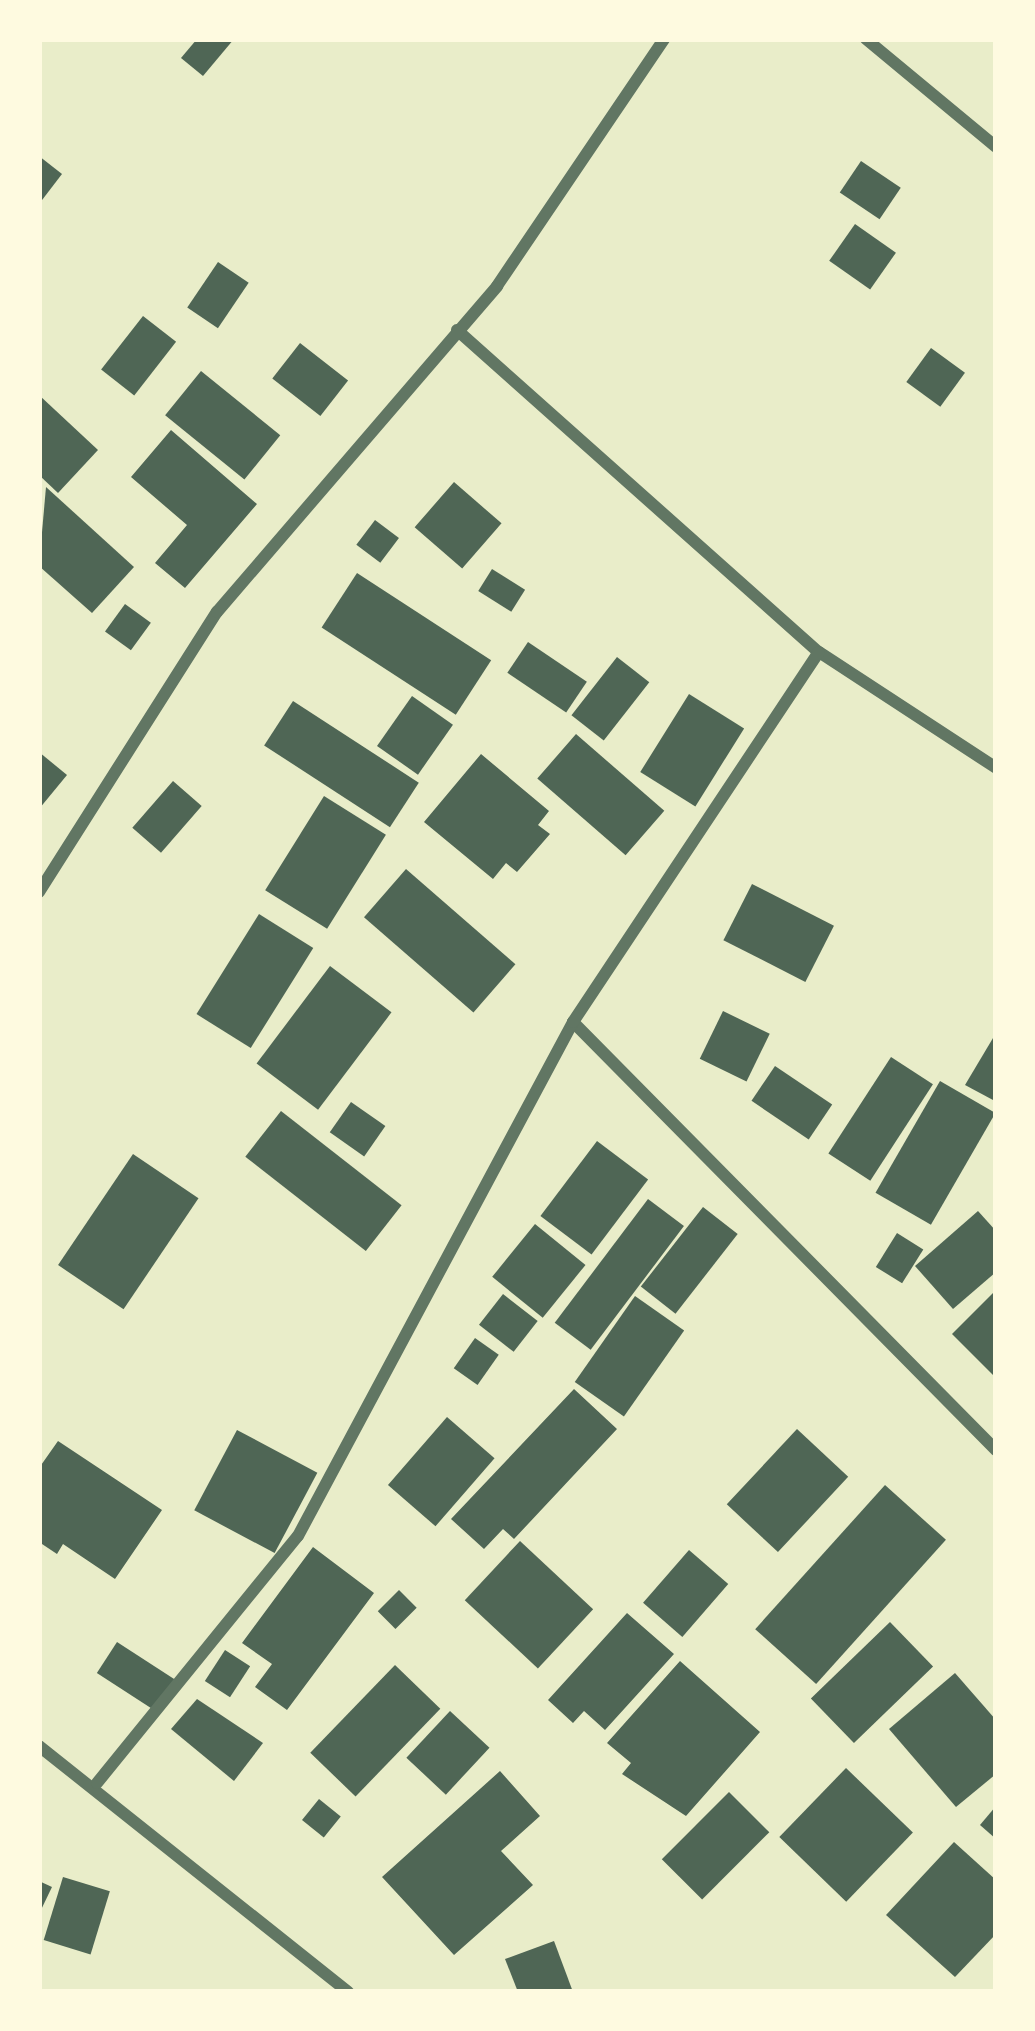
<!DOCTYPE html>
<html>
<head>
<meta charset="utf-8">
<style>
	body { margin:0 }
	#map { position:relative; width:1035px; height:2031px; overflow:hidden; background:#e9edc9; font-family:"Open Sans",sans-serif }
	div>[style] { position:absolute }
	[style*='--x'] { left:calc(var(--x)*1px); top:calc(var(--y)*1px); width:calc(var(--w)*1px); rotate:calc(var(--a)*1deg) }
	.building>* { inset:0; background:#4f6655; transform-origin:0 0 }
	.minor>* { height:12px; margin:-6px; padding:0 6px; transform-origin:6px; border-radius:6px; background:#617663 }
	span { translate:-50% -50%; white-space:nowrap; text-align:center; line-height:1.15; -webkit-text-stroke:12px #fefae0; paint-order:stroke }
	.frame { position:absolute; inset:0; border:42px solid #fefae0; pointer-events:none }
</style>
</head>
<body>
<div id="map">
	<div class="building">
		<i style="clip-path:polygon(197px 39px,234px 39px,203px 76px,181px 58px)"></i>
		<i style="clip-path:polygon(39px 156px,62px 174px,39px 204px)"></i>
		<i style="left:861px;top:161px;width:48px;height:38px;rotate:34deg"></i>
		<i style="left:855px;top:224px;width:50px;height:45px;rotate:35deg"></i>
		<i style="left:218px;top:262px;width:37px;height:55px;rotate:34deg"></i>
		<i style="left:143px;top:316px;width:42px;height:68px;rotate:38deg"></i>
		<i style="left:300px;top:343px;width:61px;height:45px;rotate:38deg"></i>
		<i style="left:931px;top:348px;width:42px;height:42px;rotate:36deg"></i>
		<i style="left:201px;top:371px;width:102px;height:57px;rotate:39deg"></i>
		<i style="clip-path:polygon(39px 395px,98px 450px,58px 493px,39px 475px)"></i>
		<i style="clip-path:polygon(171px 430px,257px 504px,185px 588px,155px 563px,187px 525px,131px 477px)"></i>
		<i style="left:454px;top:482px;width:63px;height:60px;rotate:41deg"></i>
		<i style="clip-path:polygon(46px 487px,134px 567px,92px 613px,39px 566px)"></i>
		<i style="left:375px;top:520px;width:30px;height:31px;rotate:37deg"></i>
		<i style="left:492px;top:569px;width:39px;height:26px;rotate:32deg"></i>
		<i style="left:357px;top:573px;width:160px;height:65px;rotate:33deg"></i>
		<i style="left:125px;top:604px;width:32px;height:34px;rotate:36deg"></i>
		<i style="left:528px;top:642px;width:71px;height:37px;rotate:34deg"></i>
		<i style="left:617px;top:657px;width:41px;height:74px;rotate:38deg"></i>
		<i style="left:689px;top:694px;width:65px;height:92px;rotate:32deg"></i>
		<i style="left:412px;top:696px;width:50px;height:61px;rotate:35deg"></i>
		<i style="left:293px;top:701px;width:150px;height:53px;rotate:33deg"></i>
		<i style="left:576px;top:734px;width:117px;height:59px;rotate:41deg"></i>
		<i style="clip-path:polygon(39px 752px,67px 775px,39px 809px)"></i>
		<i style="clip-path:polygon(481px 754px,549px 811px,538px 825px,550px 834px,517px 872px,506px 863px,493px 879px,424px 822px)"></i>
		<i style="left:173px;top:781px;width:38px;height:62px;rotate:41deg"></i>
		<i style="left:324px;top:796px;width:73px;height:111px;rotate:32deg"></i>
		<i style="left:406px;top:869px;width:145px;height:64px;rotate:41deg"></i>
		<i style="left:752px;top:884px;width:92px;height:63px;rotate:27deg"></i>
		<i style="left:259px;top:914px;width:64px;height:118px;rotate:32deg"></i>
		<i style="left:330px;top:966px;width:77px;height:122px;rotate:37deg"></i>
		<i style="left:723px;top:1011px;width:52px;height:53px;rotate:26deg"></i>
		<i style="clip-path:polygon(996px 1033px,996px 1094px,993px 1100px,965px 1085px)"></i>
		<i style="left:891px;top:1057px;width:50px;height:115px;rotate:33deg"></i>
		<i style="left:775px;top:1066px;width:69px;height:42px;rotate:34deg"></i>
		<i style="left:940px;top:1081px;width:64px;height:129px;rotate:30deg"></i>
		<i style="left:351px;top:1102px;width:42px;height:37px;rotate:35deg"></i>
		<i style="left:281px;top:1111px;width:153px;height:58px;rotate:38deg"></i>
		<i style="left:597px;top:1141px;width:64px;height:94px;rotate:37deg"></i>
		<i style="left:133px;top:1154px;width:79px;height:134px;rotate:34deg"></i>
		<i style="left:648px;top:1199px;width:45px;height:155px;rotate:37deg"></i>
		<i style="left:703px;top:1207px;width:44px;height:101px;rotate:38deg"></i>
		<i style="clip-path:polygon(978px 1211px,996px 1231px,996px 1272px,953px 1309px,915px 1266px)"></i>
		<i style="left:535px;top:1224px;width:65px;height:68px;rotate:39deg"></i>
		<i style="left:897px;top:1233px;width:31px;height:40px;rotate:32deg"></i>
		<i style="clip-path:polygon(996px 1290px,996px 1378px,952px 1334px)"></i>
		<i style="left:503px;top:1294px;width:44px;height:39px;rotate:38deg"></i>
		<i style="left:635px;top:1296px;width:60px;height:105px;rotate:35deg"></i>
		<i style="left:475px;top:1338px;width:29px;height:37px;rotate:35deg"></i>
		<i style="clip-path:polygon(574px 1389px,617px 1429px,514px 1539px,503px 1529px,484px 1549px,451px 1519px)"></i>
		<i style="left:447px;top:1417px;width:63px;height:90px;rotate:41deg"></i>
		<i style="left:797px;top:1429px;width:70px;height:103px;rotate:43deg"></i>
		<i style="left:237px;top:1430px;width:91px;height:91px;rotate:28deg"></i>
		<i style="clip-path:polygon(58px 1441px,162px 1510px,115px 1579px,63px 1544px,57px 1554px,39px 1542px,39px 1468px)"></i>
		<i style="left:885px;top:1485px;width:82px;height:194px;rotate:42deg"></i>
		<i style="left:520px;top:1541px;width:100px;height:81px;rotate:43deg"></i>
		<i style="clip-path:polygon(313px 1547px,374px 1593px,287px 1710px,255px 1687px,272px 1664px,242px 1643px)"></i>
		<i style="left:689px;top:1550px;width:52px;height:70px;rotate:41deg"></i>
		<i style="left:399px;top:1590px;width:25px;height:30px;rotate:45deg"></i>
		<i style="clip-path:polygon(627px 1613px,674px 1654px,605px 1730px,584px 1711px,573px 1723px,548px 1700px)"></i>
		<i style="left:890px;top:1622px;width:62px;height:110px;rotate:46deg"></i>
		<i style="left:117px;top:1642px;width:69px;height:37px;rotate:33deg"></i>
		<i style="left:225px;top:1650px;width:30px;height:37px;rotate:33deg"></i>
		<i style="clip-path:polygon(680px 1661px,760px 1732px,686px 1816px,622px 1774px,631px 1763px,607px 1743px)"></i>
		<i style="left:395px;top:1665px;width:63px;height:122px;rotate:44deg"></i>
		<i style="clip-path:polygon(955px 1673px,996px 1720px,996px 1774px,956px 1807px,889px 1729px)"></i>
		<i style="clip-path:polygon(197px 1699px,263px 1743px,234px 1781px,171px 1729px)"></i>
		<i style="left:450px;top:1711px;width:54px;height:64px;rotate:43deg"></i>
		<i style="left:846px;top:1768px;width:93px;height:96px;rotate:44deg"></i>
		<i style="clip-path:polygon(500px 1771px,540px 1816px,501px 1851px,533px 1885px,454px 1955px,382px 1877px)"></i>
		<i style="left:729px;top:1792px;width:57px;height:95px;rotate:45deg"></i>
		<i style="left:319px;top:1799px;width:28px;height:27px;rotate:39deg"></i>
		<i style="clip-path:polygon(996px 1806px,996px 1839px,980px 1825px)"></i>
		<i style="clip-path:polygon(954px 1842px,996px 1880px,996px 1934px,955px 1977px,886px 1915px)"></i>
		<i style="left:63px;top:1877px;width:49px;height:66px;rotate:17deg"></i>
		<i style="clip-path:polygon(39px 1881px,52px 1887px,39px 1914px)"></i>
		<i style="clip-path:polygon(554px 1941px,573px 1992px,518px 1992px,505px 1959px)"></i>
	</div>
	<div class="minor">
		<i style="--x:866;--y:39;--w:169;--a:39.7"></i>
		<i style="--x:457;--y:330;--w:484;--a:41.7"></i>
		<i style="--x:819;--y:652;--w:212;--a:33.2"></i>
		<i style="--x:39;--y:892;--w:332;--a:-57.6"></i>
		<i style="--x:217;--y:612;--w:430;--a:-49.3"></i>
		<i style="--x:497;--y:286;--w:298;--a:-55.9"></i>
		<i style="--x:573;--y:1022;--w:602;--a:45.34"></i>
		<i style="--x:39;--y:1746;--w:395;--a:38.5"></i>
		<i style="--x:97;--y:1783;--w:318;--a:-50.9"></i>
		<i style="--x:298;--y:1536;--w:583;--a:-61.85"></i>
		<i style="--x:573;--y:1022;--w:444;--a:-56.4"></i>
	</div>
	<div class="frame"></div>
</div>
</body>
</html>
